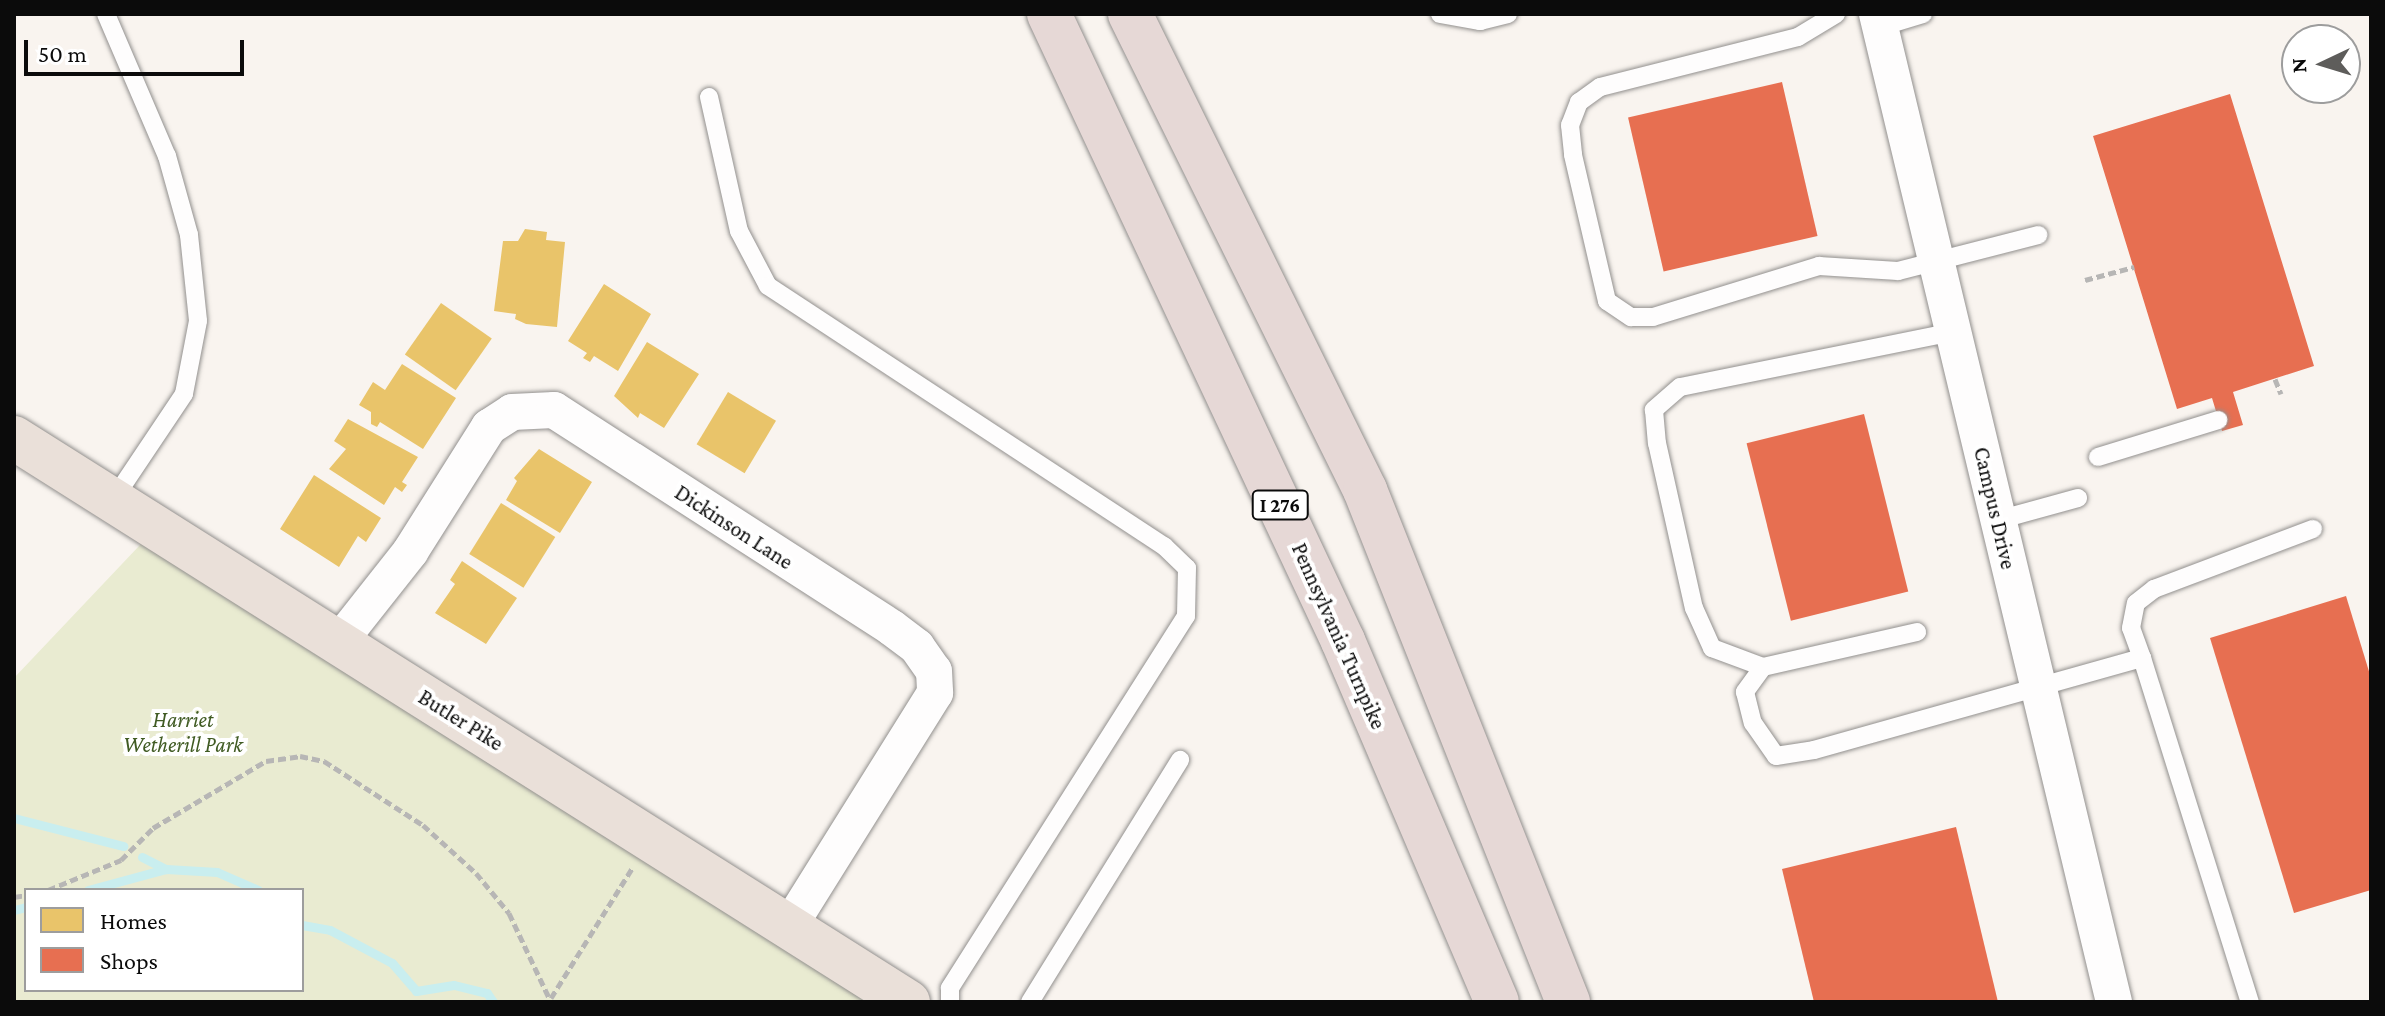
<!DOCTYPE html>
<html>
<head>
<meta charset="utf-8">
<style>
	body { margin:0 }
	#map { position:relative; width:2385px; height:1016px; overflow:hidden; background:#f9f4ef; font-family:"Crimson Pro",serif }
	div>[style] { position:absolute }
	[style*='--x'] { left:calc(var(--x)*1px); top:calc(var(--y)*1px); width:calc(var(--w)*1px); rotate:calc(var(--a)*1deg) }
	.green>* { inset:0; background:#e9ebd1 }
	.homes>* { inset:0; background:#e9c46a; transform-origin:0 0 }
	.shops>* { inset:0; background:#e76f51; transform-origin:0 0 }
	.stream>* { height:9px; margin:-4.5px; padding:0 4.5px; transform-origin:4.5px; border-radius:4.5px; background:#c9eeef }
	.path>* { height:5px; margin-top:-2.5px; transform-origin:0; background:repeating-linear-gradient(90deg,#b7b6b5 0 8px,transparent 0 12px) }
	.roads { filter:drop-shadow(0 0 2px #92908e) drop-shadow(0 0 2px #92908e) }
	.service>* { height:18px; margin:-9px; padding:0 9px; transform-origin:9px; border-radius:9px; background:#fefdfd }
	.minor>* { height:36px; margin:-18px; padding:0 18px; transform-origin:18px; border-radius:18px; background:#fefdfd }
	.primary>* { height:44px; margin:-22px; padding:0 22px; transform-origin:22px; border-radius:22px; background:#eae0d9 }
	.motorway>* { height:44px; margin:-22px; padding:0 22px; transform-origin:22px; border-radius:22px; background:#e6d8d6 }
	span { translate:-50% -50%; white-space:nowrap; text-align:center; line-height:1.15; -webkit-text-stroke:8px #fff; paint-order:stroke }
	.shield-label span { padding:2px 6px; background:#fff; border:2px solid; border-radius:6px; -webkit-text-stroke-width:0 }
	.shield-label { font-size:20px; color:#0b0b0b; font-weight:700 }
	.street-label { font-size:22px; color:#0b0b0b }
	.park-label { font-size:22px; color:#405b23; font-style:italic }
	.frame { position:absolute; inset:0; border:16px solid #0b0b0b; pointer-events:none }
	.legend { position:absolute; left:24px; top:888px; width:280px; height:104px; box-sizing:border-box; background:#fff; border:2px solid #9d9d9d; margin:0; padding:10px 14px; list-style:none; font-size:24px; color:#0b0b0b }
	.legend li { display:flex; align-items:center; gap:16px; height:40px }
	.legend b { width:40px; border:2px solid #9d9d9d }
	.north { position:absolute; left:2281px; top:24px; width:80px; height:80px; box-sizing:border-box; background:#fff; border:2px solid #9d9d9d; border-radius:50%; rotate:266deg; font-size:22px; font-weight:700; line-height:32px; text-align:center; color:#0b0b0b }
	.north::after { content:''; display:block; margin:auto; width:28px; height:36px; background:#5e5d5b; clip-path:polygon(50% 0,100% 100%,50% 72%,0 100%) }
	.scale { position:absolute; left:24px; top:40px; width:220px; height:36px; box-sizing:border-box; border:4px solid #0b0b0b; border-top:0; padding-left:10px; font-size:24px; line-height:28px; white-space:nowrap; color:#0b0b0b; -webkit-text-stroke:6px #fff; paint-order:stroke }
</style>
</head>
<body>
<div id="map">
	<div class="green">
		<i style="clip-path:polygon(evenodd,157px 527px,908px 1002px,14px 1002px,14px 678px,157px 527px,26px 890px,302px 890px,302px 990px,26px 990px,26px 890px)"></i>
	</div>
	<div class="homes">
		<i style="clip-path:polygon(525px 229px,547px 232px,546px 240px,565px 242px,557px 327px,526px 324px,515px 319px,516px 314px,494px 311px,503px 241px,518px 241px)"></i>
		<i style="clip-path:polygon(604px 284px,651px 314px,618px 371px,594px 356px,590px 362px,583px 358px,587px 353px,568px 341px)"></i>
		<i style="left:441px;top:303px;width:62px;height:63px;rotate:35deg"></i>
		<i style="clip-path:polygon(647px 342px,699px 374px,664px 428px,640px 413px,638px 418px,614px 396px)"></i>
		<i style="clip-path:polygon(402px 364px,456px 398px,423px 449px,380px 422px,377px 427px,371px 424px,371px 412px,359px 405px,373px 382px,385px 390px)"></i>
		<i style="left:728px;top:392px;width:56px;height:61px;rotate:31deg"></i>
		<i style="clip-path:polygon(348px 419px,418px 457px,402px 482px,407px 485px,402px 492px,395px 487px,384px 505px,329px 469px,346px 449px,334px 441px)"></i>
		<i style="clip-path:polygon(539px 449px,592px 482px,560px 533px,506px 500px,517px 481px,514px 478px)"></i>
		<i style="clip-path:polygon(314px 475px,381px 518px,366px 542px,358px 536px,339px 567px,280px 529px)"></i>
		<i style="left:501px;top:503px;width:64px;height:60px;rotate:32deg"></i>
		<i style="clip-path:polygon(462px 561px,517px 598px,486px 644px,435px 613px,455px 584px,450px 580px)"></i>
	</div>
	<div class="shops">
		<i style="left:1782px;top:82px;width:158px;height:158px;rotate:77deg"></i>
		<i style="clip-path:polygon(2230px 94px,2314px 366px,2233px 392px,2243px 425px,2222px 431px,2212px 398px,2177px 409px,2093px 136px)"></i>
		<i style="left:1864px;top:414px;width:183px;height:121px;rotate:76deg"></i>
		<i style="clip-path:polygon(2346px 596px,2371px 678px,2371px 890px,2294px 913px,2210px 638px)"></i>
		<i style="clip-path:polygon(1956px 827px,1998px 1002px,1814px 1002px,1782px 869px)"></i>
	</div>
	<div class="stream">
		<i style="--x:14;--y:818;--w:113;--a:14.4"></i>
		<i style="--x:142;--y:857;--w:27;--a:27"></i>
		<i style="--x:166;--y:869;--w:51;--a:3.4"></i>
		<i style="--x:217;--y:872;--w:45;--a:23.7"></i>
		<i style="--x:88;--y:890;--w:81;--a:-15.1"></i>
		<i style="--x:14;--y:910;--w:12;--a:-14"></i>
		<i style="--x:302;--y:925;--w:28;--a:10"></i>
		<i style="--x:330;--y:930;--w:70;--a:28"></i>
		<i style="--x:392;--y:963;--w:37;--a:49"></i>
		<i style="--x:416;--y:991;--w:38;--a:-9"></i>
		<i style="--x:454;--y:985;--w:34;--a:14"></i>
		<i style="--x:487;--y:993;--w:11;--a:56"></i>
	</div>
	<div class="path">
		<i style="--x:2085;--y:280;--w:51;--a:-14.9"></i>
		<i style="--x:2275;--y:379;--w:16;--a:68"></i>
		<i style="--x:48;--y:890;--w:79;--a:-22.3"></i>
		<i style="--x:121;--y:860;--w:45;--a:-45"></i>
		<i style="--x:153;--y:828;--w:131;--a:-30.7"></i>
		<i style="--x:266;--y:761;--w:34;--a:-8"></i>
		<i style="--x:300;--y:756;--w:25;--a:12"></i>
		<i style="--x:324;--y:761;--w:118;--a:32.9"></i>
		<i style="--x:423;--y:825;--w:72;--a:42.2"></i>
		<i style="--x:476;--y:873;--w:52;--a:50.5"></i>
		<i style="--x:509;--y:913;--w:98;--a:64.7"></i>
		<i style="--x:14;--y:897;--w:12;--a:-9"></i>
		<i style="--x:551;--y:998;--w:155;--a:-58"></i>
	</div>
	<div class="roads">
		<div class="service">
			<i style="--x:106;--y:14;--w:155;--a:66.8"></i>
			<i style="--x:167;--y:156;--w:82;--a:74.4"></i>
			<i style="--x:189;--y:235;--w:86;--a:84"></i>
			<i style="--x:198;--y:321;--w:74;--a:100.9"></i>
			<i style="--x:184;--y:394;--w:128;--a:123.8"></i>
			<i style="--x:1440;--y:14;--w:41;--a:9.9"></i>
			<i style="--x:1480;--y:21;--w:29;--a:-14"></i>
			<i style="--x:1836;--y:14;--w:44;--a:148.8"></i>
			<i style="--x:1798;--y:37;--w:204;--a:165.8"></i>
			<i style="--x:1600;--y:87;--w:26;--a:144"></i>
			<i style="--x:1579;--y:102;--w:25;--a:111"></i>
			<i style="--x:1570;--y:125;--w:30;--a:84"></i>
			<i style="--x:1573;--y:155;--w:150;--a:76.9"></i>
			<i style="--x:1607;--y:301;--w:29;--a:34"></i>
			<i style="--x:1631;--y:317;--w:22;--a:0"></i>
			<i style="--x:1653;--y:317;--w:174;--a:-17.1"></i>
			<i style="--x:1819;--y:266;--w:79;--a:3.6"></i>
			<i style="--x:1898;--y:271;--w:145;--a:-14.4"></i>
			<i style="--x:1880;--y:27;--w:45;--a:-16.8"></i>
			<i style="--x:709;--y:97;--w:137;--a:77.4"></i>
			<i style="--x:739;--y:231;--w:62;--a:62.2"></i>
			<i style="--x:768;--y:286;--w:474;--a:33.3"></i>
			<i style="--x:1164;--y:546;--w:32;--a:44"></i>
			<i style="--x:1187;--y:568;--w:48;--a:91.2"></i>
			<i style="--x:1186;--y:616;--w:441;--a:122.4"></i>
			<i style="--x:950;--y:988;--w:14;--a:90"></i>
			<i style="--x:1953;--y:332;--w:278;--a:168.6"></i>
			<i style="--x:1680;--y:387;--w:35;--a:139"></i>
			<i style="--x:1654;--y:410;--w:33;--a:85"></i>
			<i style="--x:1657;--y:443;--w:169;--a:77.4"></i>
			<i style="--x:1694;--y:608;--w:44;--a:65.8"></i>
			<i style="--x:1712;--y:648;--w:54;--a:20.4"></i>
			<i style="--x:1763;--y:667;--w:31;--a:126"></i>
			<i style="--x:1745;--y:692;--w:32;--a:76"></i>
			<i style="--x:1753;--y:723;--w:40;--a:55.1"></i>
			<i style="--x:1776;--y:756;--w:38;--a:-9"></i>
			<i style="--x:1814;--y:750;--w:341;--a:-15.7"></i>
			<i style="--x:2142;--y:658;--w:361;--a:72.6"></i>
			<i style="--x:2098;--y:457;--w:126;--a:-17.1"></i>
			<i style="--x:1998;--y:520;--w:83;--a:-15.4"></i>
			<i style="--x:2142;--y:658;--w:32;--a:-110"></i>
			<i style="--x:2131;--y:628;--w:25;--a:-79"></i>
			<i style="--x:2136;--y:603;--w:23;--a:-38"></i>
			<i style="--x:2154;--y:589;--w:170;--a:-20.7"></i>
			<i style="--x:1763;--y:667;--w:158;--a:-12.8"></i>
			<i style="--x:1030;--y:1002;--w:285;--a:-58.2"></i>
		</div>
		<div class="minor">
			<i style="--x:1877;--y:14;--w:1016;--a:76.51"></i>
			<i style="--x:339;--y:642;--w:115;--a:-51.7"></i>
			<i style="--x:410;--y:552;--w:148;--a:-57.7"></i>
			<i style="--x:489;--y:427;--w:27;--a:-33"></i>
			<i style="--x:512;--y:412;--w:42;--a:-2.7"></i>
			<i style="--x:554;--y:410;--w:402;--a:32.8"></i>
			<i style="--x:892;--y:628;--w:31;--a:37"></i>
			<i style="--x:917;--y:647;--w:29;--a:55"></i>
			<i style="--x:934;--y:671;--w:22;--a:87"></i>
			<i style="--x:935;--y:693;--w:276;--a:122"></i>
		</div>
		<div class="primary">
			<i style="--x:14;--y:438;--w:1057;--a:32.25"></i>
		</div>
		<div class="motorway">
			<i style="--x:1049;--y:14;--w:693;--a:64.88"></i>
			<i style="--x:1343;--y:641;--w:392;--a:66.9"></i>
			<i style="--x:1130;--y:14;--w:531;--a:63.72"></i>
			<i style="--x:1365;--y:490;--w:551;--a:68.37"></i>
		</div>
	</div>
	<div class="shield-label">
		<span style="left:1280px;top:505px">I 276</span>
	</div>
	<div class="street-label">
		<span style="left:1995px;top:508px;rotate:77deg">Campus Drive</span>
		<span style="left:734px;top:527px;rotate:33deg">Dickinson Lane</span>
		<span style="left:1339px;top:636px;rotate:66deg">Pennsylvania Turnpike</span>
		<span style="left:461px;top:720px;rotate:32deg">Butler Pike</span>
	</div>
	<div class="park-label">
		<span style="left:183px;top:732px">Harriet<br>Wetherill Park</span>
	</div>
	<div class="frame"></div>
	<ul class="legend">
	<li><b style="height:22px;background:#e9c46a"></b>Homes</li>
	<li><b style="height:22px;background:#e76f51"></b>Shops</li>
	</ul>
	<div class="north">N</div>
	<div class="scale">50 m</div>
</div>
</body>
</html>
